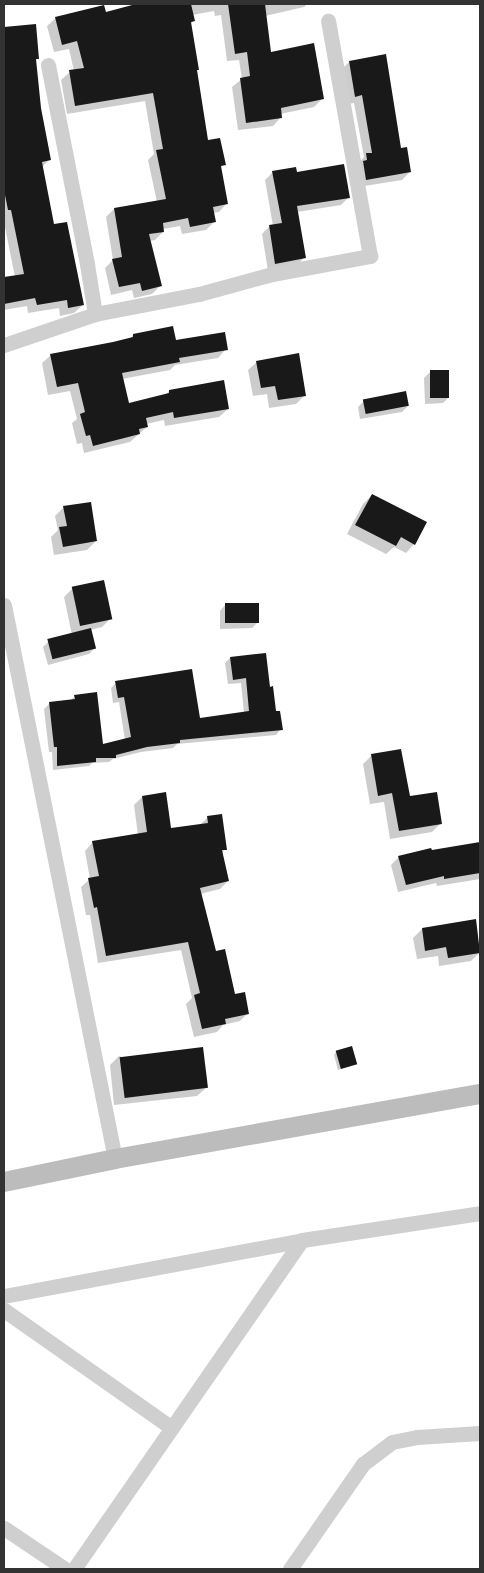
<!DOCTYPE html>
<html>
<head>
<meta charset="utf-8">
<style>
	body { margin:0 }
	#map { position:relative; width:484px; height:1573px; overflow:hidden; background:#fff; font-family:"PT Sans Narrow",sans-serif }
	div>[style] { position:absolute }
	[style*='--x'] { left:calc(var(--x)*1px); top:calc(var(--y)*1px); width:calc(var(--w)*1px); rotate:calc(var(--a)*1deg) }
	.shadow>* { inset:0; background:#0003 }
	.building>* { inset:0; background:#191919; transform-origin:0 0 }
	.street>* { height:15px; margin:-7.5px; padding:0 7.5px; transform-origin:7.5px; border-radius:7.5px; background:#cfcfcf }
	.secondary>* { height:20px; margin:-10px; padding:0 10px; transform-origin:10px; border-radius:10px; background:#bcbcbc }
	span { translate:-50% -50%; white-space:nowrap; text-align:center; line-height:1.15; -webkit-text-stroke:5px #fff; paint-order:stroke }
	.frame { position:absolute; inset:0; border:5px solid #323232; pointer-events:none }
</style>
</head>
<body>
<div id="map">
	<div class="shadow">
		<i style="clip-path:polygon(141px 4px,307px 4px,304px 7px,265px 16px,270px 54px,314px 45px,323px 98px,314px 107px,280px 114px,281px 117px,273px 126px,238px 130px,232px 87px,242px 79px,239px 60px,227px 61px,221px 15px,215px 16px,214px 11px,192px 15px,194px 21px,190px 24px,198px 69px,196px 72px,207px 142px,224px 164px,220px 168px,227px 203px,219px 212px,213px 213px,215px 221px,206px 230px,182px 234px,180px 226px,163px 229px,163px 232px,155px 240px,150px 241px,160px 286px,152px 294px,134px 298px,132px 290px,111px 295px,105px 268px,113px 260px,106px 217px,114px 209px,157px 202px,148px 160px,154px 154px,145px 101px,67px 114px,61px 80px,70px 72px,74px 71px,69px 49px,54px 52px,47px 26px,56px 18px,105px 13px)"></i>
		<i style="clip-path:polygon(35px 26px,38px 58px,35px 61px,39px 108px,49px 160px,42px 167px,53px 226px,83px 305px,74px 313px,60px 316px,59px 308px,28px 313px,27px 306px,4px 310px,4px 279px,15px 277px,4px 222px,4px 28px)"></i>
		<i style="clip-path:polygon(349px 62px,400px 149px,410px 172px,402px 180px,358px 187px,359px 163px,364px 157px,354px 103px,348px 104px,341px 70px)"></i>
		<i style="clip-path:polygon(273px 172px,296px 173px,349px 197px,341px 205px,297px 212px,304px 258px,296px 266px,268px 271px,262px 234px,270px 226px,273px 226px,265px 180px)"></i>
		<i style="clip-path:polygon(133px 335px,226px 349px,218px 358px,175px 365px,170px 370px,122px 379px,128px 405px,165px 396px,169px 391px,228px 409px,219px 417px,165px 426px,164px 420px,146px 424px,147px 427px,130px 442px,84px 453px,82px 443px,77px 444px,72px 423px,77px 419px,70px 391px,48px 395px,42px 363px,51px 355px,130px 339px)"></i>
		<i style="clip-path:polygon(257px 362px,305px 395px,296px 404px,269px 408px,267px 394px,253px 396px,248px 370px)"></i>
		<i style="clip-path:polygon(430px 372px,449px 397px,443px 403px,425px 404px,424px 378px)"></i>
		<i style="clip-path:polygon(364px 401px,408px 406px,402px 412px,360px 419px,358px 407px)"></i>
		<i style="clip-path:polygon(372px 495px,414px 544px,406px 553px,394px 547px,386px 554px,347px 534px,363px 504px)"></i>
		<i style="clip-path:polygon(64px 507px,96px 541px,87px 550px,54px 555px,51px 537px,58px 530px,55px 516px)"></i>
		<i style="clip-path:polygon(73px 588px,111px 618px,102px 627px,90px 630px,95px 648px,89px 654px,48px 665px,43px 647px,49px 641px,72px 635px,64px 597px)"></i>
		<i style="clip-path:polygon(225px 605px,258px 622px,252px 628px,220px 629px,220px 611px)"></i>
		<i style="clip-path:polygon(230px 658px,269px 688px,281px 729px,276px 735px,177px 744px,173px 748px,141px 752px,113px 759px,109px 762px,92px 763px,89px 766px,53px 770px,52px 752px,49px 752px,44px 709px,50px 703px,70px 701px,75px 696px,102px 745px,125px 740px,119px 702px,113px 703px,111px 688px,116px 683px,199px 719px,244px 713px,241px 683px,228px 684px,225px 663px)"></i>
		<i style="clip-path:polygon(372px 755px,409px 798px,441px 823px,432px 832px,390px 839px,384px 802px,370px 804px,363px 764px)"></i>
		<i style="clip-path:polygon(142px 797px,170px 829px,200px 825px,208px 817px,225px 849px,221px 854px,228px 881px,220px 889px,200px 894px,215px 952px,234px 996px,248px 1013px,240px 1021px,223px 1025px,217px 1032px,194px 1037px,186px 1004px,192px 998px,181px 950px,98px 963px,90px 915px,86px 915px,81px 887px,90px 879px,85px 851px,93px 842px,138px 835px,134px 805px)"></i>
		<i style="clip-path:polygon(480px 844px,480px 879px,437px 886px,436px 883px,398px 892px,391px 865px,399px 857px)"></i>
		<i style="clip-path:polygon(475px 920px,480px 952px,471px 961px,439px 966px,438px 956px,417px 959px,413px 938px,422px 929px)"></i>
		<i style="clip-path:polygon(336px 1052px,355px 1064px,338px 1070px,334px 1055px)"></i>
		<i style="clip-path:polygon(119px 1056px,206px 1088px,197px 1096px,114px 1105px,110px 1065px)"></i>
	</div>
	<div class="building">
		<i style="clip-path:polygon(136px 4px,191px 4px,195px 21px,191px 22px,199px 70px,197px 70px,208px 140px,220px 138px,226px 165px,221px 166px,228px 204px,213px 207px,216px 222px,190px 227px,188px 218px,163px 223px,164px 232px,149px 234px,162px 286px,142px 291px,140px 283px,119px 287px,112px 259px,122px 257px,114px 208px,166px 199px,156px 150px,163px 149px,153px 93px,75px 106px,69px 70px,84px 68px,77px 41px,62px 45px,55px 17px,104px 5px,106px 12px)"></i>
		<i style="clip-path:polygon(228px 4px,265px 4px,271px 52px,314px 43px,324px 99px,281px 108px,282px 118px,246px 123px,240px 78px,250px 76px,247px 52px,235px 54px)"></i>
		<i style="clip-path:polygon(36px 24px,39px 59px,36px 59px,41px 108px,51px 160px,42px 162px,54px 224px,67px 222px,84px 305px,68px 308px,67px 300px,37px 305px,35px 298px,4px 304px,4px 277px,24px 274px,11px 210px,8px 210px,4px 190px,4px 27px)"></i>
		<i style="clip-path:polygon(386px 54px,401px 148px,407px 147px,411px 172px,366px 180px,363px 161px,367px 160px,366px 153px,372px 153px,362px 95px,355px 97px,349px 61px)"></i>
		<i style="clip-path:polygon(344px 164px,350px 198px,297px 206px,306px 258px,275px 264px,269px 225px,282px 223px,272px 171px,296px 167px,297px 172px)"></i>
		<i style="clip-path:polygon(173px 326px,176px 340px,225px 332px,228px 350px,179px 358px,180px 362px,122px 373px,129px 403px,169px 393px,169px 390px,224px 380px,229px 409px,174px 418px,173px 412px,146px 418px,148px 427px,139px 429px,140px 434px,93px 446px,90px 435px,86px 436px,80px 414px,85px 412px,78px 383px,57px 387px,50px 354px,113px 342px,133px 337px,133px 334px)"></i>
		<i style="clip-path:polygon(299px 353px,306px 396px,278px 400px,275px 386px,261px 388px,256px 361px)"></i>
		<i style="left:430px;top:370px;width:19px;height:28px"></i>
		<i style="left:406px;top:391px;width:15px;height:44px;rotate:79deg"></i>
		<i style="clip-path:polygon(372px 494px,427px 522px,415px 545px,401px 537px,396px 546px,355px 525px)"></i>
		<i style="clip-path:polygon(91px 502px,97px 541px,63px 547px,59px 527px,67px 526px,63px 506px)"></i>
		<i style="left:104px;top:580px;width:40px;height:33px;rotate:78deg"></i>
		<i style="left:259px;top:603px;width:20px;height:34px;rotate:90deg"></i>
		<i style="left:91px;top:628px;width:21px;height:45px;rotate:76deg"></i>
		<i style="clip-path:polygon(266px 653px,270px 687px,273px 686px,276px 711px,280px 711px,283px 730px,180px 740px,180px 743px,147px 747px,116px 755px,116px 758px,96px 758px,96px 762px,57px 766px,57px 747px,54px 747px,49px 702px,75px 699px,74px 695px,97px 692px,103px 744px,131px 737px,124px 697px,118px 698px,115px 681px,192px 669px,200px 718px,249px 711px,246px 678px,233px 680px,230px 657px)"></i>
		<i style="clip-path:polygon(401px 749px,410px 796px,437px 792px,442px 824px,399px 831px,392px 793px,378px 796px,371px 754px)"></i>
		<i style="clip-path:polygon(166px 792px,171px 828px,208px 823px,207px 816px,222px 814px,227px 850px,222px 850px,229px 881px,200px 888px,216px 951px,225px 949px,235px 994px,245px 992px,249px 1014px,225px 1019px,226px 1024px,202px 1029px,194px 995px,200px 993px,188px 942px,106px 956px,97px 907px,94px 908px,88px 878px,99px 876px,92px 841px,147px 832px,142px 796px)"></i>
		<i style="clip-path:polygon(480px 842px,480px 873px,444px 879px,444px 876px,406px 885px,398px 856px,431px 848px,432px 850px)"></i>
		<i style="clip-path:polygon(476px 919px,480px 953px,448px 958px,446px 947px,425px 951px,422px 928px)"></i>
		<i style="left:352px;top:1046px;width:19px;height:17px;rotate:74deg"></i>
		<i style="left:203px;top:1047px;width:41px;height:84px;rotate:83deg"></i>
	</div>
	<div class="street">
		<i style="--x:48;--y:65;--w:203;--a:78.9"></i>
		<i style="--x:87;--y:264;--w:51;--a:80.9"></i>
		<i style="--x:4;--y:345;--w:96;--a:-18.8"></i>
		<i style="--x:95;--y:314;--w:106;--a:-10.9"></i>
		<i style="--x:199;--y:294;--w:76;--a:-15.3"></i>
		<i style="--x:272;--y:274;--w:100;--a:-10.4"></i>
		<i style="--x:370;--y:256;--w:239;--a:-100.1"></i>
		<i style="--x:4;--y:605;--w:565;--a:78.67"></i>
		<i style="--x:4;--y:1296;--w:303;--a:-10.6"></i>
		<i style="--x:302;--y:1240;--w:180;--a:-8.6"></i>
		<i style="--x:4;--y:1310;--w:205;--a:35.1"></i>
		<i style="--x:4;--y:1528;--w:73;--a:33.9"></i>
		<i style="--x:74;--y:1569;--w:400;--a:-55.3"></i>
		<i style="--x:290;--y:1569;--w:128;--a:-55.2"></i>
		<i style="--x:363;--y:1464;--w:36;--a:-37"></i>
		<i style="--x:392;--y:1442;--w:25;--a:-11"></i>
		<i style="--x:417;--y:1437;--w:63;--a:-3.6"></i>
	</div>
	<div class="secondary">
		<i style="--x:4;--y:1182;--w:113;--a:-11.7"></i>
		<i style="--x:115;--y:1159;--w:371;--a:-10.1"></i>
	</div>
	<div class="frame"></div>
</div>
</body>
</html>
